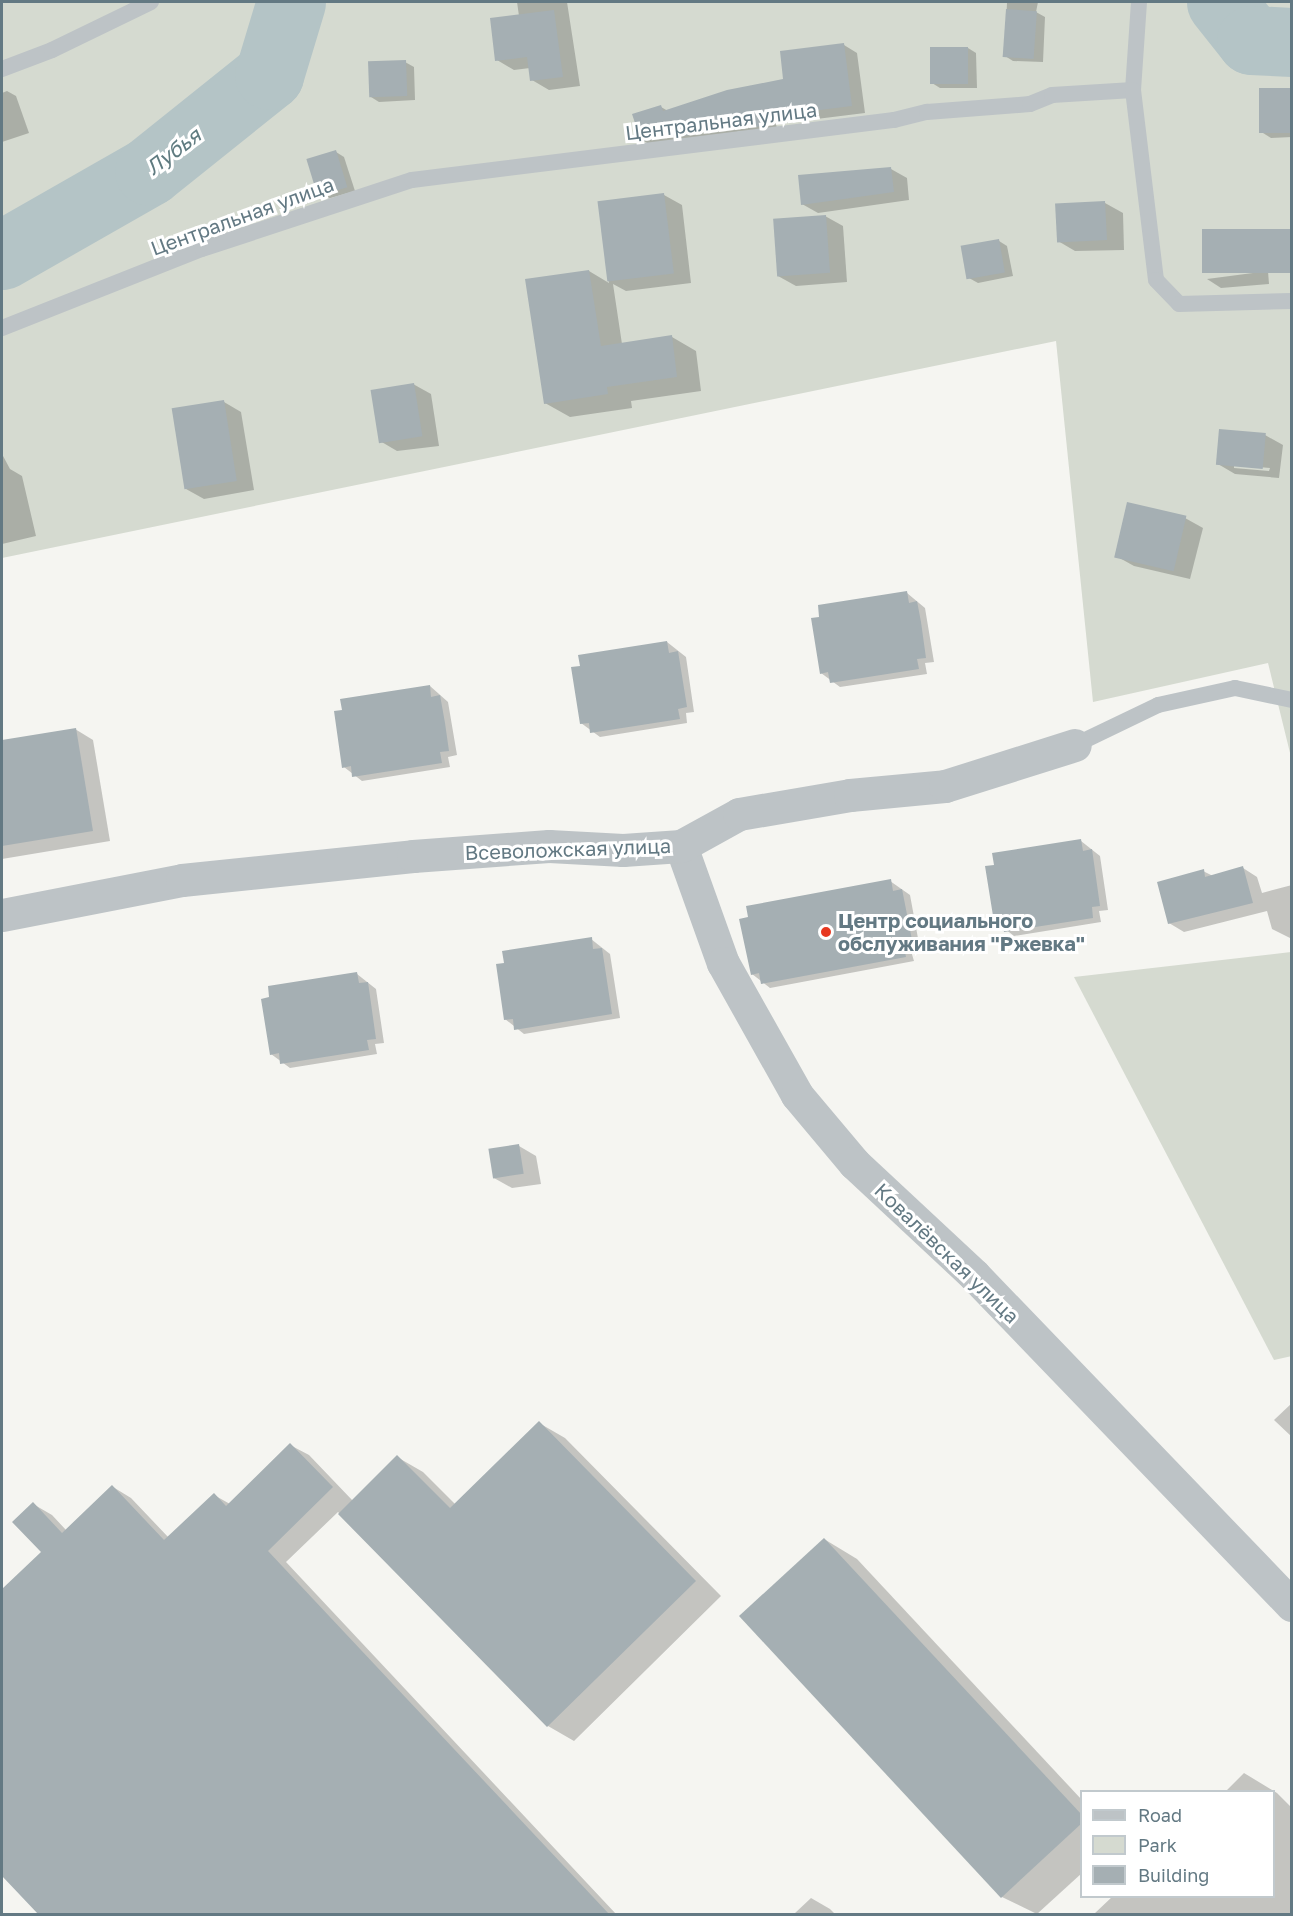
<!DOCTYPE html>
<html>
<head>
<meta charset="utf-8">
<style>
	body { margin:0 }
	#map { position:relative; width:1293px; height:1916px; overflow:hidden; background:#f5f5f1; font-family:"Golos Text",sans-serif }
	div>[style] { position:absolute }
	[style*='--x'] { left:calc(var(--x)*1px); top:calc(var(--y)*1px); width:calc(var(--w)*1px); rotate:calc(var(--a)*1deg) }
	.green>* { inset:0; background:#d5dad0 }
	.shadow>* { inset:0; background:#0003 }
	.river>* { height:69px; margin:-34.5px; padding:0 34.5px; transform-origin:34.5px; border-radius:34.5px; background:#b4c4c6 }
	.building>* { inset:0; background:#a5afb3; transform-origin:0 0 }
	.service>* { height:16px; margin:-8px; padding:0 8px; transform-origin:8px; border-radius:8px; background:#bdc3c6 }
	.minor>* { height:33px; margin:-16.5px; padding:0 16.5px; transform-origin:16.5px; border-radius:16.5px; background:#bdc3c6 }
	.dots>* { width:16px; height:16px; translate:-50% -50%; box-sizing:border-box; border:3px solid #fff; border-radius:50% }
	span { translate:-50% -50%; white-space:nowrap; text-align:center; line-height:1.15; -webkit-text-stroke:6px #fff; paint-order:stroke }
	.street-label { font-size:20px; color:#637983 }
	.poi-label { font-size:20px; color:#637983; font-weight:700 }
	.left { translate:0 -50%; text-align:left }
	.water-label { font-size:21px; color:#5f7b80; font-style:italic }
	.frame { position:absolute; inset:0; border:3px solid #637983; pointer-events:none }
	.legend { position:absolute; left:1080px; top:1790px; width:195px; height:108px; box-sizing:border-box; background:#fff; border:2px solid #c1c9cd; margin:0; padding:8px 10px; list-style:none; font-size:18px; color:#637983 }
	.legend li { display:flex; align-items:center; gap:12px; height:30px }
	.legend b { width:30px; border:2px solid #c1c9cd }
</style>
</head>
<body>
<div id="map">
	<div class="green">
		<i style="clip-path:polygon(2px 2px,1291px 2px,1291px 757px,1268px 663px,1093px 702px,1056px 341px,2px 558px)"></i>
		<i style="clip-path:polygon(1291px 952px,1292px 1356px,1274px 1360px,1074px 977px)"></i>
	</div>
	<div class="shadow">
		<i style="clip-path:polygon(517px 2px,567px 2px,580px 86px,549px 90px,532px 80px,530px 68px,514px 70px,497px 60px,519px 16px)"></i>
		<i style="clip-path:polygon(1007px 2px,1038px 2px,1036px 12px,1045px 17px,1043px 62px,1013px 61px,1005px 56px)"></i>
		<i style="clip-path:polygon(844px 45px,857px 53px,865px 113px,776px 124px,778px 133px,750px 136px,740px 131px,704px 142px,656px 148px,642px 140px,661px 107px,668px 111px,785px 80px)"></i>
		<i style="clip-path:polygon(968px 48px,976px 53px,977px 88px,940px 88px,932px 83px)"></i>
		<i style="clip-path:polygon(405px 62px,414px 67px,415px 100px,379px 102px,371px 97px)"></i>
		<i style="clip-path:polygon(1292px 89px,1292px 137px,1271px 138px,1263px 133px)"></i>
		<i style="clip-path:polygon(7px 91px,16px 96px,29px 133px,2px 142px,2px 93px)"></i>
		<i style="clip-path:polygon(336px 152px,344px 157px,355px 191px,327px 199px,319px 194px)"></i>
		<i style="clip-path:polygon(891px 169px,907px 178px,909px 200px,818px 213px,802px 204px)"></i>
		<i style="clip-path:polygon(664px 195px,682px 205px,691px 283px,626px 291px,613px 284px,622px 344px,672px 337px,696px 351px,701px 391px,631px 401px,632px 408px,570px 417px,545px 403px,589px 271px,609px 283px,599px 203px)"></i>
		<i style="clip-path:polygon(1105px 203px,1123px 213px,1124px 250px,1075px 251px,1058px 241px)"></i>
		<i style="clip-path:polygon(825px 216px,843px 226px,847px 282px,796px 286px,778px 276px)"></i>
		<i style="clip-path:polygon(999px 241px,1007px 246px,1013px 276px,978px 283px,969px 278px)"></i>
		<i style="clip-path:polygon(1268px 271px,1269px 284px,1221px 288px,1207px 279px)"></i>
		<i style="clip-path:polygon(413px 384px,431px 394px,439px 446px,397px 451px,380px 441px)"></i>
		<i style="clip-path:polygon(224px 402px,241px 412px,254px 490px,204px 499px,186px 489px)"></i>
		<i style="clip-path:polygon(evenodd,1265px 435px,1283px 445px,1279px 478px,1235px 474px,1218px 464px,1265px 435px,1234px 465px,1270px 468px,1269px 471px,1234px 468px,1234px 465px)"></i>
		<i style="clip-path:polygon(2px 454px,10px 469px,22px 476px,36px 536px,2px 544px)"></i>
		<i style="clip-path:polygon(1185px 518px,1203px 528px,1190px 579px,1134px 566px,1116px 556px)"></i>
		<i style="clip-path:polygon(907px 593px,925px 608px,934px 662px,925px 663px,927px 674px,840px 687px,821px 673px)"></i>
		<i style="clip-path:polygon(667px 642px,686px 657px,694px 712px,686px 713px,687px 723px,600px 737px,581px 723px,582px 667px)"></i>
		<i style="clip-path:polygon(430px 686px,448px 702px,457px 755px,448px 757px,450px 767px,362px 781px,344px 767px)"></i>
		<i style="clip-path:polygon(75px 729px,93px 740px,110px 841px,2px 859px,2px 742px)"></i>
		<i style="clip-path:polygon(1081px 841px,1100px 856px,1108px 910px,1099px 911px,1101px 922px,1014px 936px,995px 921px)"></i>
		<i style="clip-path:polygon(1243px 868px,1257px 877px,1262px 893px,1292px 885px,1292px 939px,1272px 929px,1267px 911px,1184px 932px,1169px 923px,1203px 871px,1213px 876px)"></i>
		<i style="clip-path:polygon(890px 881px,910px 895px,920px 949px,911px 951px,914px 961px,770px 988px,752px 974px)"></i>
		<i style="clip-path:polygon(591px 939px,610px 954px,620px 1018px,524px 1034px,505px 1019px)"></i>
		<i style="clip-path:polygon(357px 974px,376px 989px,384px 1043px,375px 1044px,377px 1054px,290px 1068px,271px 1054px,271px 999px)"></i>
		<i style="clip-path:polygon(519px 1146px,536px 1156px,541px 1184px,512px 1188px,494px 1178px)"></i>
		<i style="clip-path:polygon(1292px 1403px,1292px 1437px,1274px 1420px)"></i>
		<i style="clip-path:polygon(539px 1423px,565px 1438px,721px 1596px,574px 1741px,548px 1726px,338px 1512px,286px 1562px,616px 1914px,40px 1914px,2px 1874px,2px 1591px,43px 1552px,33px 1504px,52px 1515px,66px 1530px,113px 1487px,131px 1498px,169px 1538px,214px 1495px,230px 1504px,290px 1445px,309px 1455px,353px 1501px,397px 1457px,423px 1472px,456px 1505px)"></i>
		<i style="clip-path:polygon(824px 1539px,857px 1559px,1082px 1800px,1082px 1873px,1037px 1914px,1002px 1897px)"></i>
		<i style="clip-path:polygon(1244px 1773px,1277px 1793px,1292px 1808px,1292px 1914px,1094px 1914px,1113px 1896px,1274px 1896px,1274px 1792px,1225px 1792px)"></i>
		<i style="clip-path:polygon(811px 1898px,830px 1909px,835px 1914px,794px 1914px)"></i>
	</div>
	<div class="river">
		<i style="--x:1221;--y:2;--w:48;--a:51.7"></i>
		<i style="--x:1251;--y:40;--w:41;--a:2.8"></i>
		<i style="--x:2;--y:255;--w:169;--a:-29.7"></i>
		<i style="--x:149;--y:171;--w:154;--a:-38.7"></i>
		<i style="--x:269;--y:75;--w:76;--a:-73.2"></i>
	</div>
	<div class="building">
		<i style="left:1006px;top:9px;width:31px;height:48px;rotate:4deg"></i>
		<i style="clip-path:polygon(554px 10px,563px 77px,530px 81px,527px 57px,495px 61px,490px 18px)"></i>
		<i style="clip-path:polygon(844px 43px,852px 106px,763px 117px,764px 126px,735px 129px,733px 121px,690px 135px,641px 141px,632px 114px,661px 105px,663px 111px,727px 90px,783px 79px,780px 51px)"></i>
		<i style="left:930px;top:47px;width:38px;height:37px"></i>
		<i style="left:406px;top:60px;width:36px;height:38px;rotate:88deg"></i>
		<i style="left:1292px;top:88px;width:45px;height:33px;rotate:90deg"></i>
		<i style="left:336px;top:150px;width:39px;height:31px;rotate:73deg"></i>
		<i style="clip-path:polygon(891px 167px,894px 192px,801px 205px,798px 175px)"></i>
		<i style="left:664px;top:193px;width:81px;height:67px;rotate:83deg"></i>
		<i style="left:1105px;top:201px;width:39px;height:50px;rotate:87deg"></i>
		<i style="left:826px;top:215px;width:58px;height:53px;rotate:86deg"></i>
		<i style="left:1292px;top:229px;width:44px;height:90px;rotate:90deg"></i>
		<i style="left:999px;top:239px;width:34px;height:39px;rotate:80deg"></i>
		<i style="clip-path:polygon(589px 270px,601px 346px,672px 335px,677px 377px,607px 387px,608px 394px,544px 404px,525px 279px)"></i>
		<i style="left:414px;top:383px;width:54px;height:44px;rotate:81deg"></i>
		<i style="left:224px;top:400px;width:82px;height:53px;rotate:81deg"></i>
		<i style="left:1219px;top:429px;width:47px;height:36px;rotate:5deg"></i>
		<i style="left:1127px;top:502px;width:61px;height:57px;rotate:13deg"></i>
		<i style="clip-path:polygon(907px 591px,909px 603px,917px 601px,921px 622px,926px 658px,917px 659px,919px 669px,830px 683px,828px 672px,820px 674px,811px 618px,819px 617px,818px 605px)"></i>
		<i style="clip-path:polygon(667px 641px,669px 653px,678px 651px,687px 707px,678px 709px,680px 719px,590px 733px,589px 723px,580px 724px,571px 667px,580px 666px,578px 655px)"></i>
		<i style="clip-path:polygon(430px 685px,431px 697px,440px 695px,445px 723px,449px 751px,440px 752px,442px 763px,352px 777px,351px 766px,342px 768px,334px 711px,342px 710px,340px 699px)"></i>
		<i style="clip-path:polygon(76px 728px,93px 831px,2px 846px,2px 740px)"></i>
		<i style="clip-path:polygon(1081px 839px,1083px 851px,1092px 849px,1100px 906px,1092px 907px,1093px 918px,1004px 932px,1002px 921px,994px 922px,985px 866px,994px 865px,992px 853px)"></i>
		<i style="clip-path:polygon(1243px 866px,1253px 903px,1168px 924px,1157px 882px,1204px 869px,1205px 877px)"></i>
		<i style="clip-path:polygon(891px 879px,893px 891px,902px 889px,913px 945px,904px 947px,906px 957px,761px 984px,759px 973px,751px 975px,739px 919px,748px 917px,746px 906px)"></i>
		<i style="clip-path:polygon(592px 937px,593px 949px,602px 948px,612px 1014px,514px 1030px,513px 1019px,504px 1020px,496px 964px,504px 963px,502px 951px)"></i>
		<i style="clip-path:polygon(357px 972px,359px 983px,368px 982px,376px 1039px,367px 1040px,369px 1050px,280px 1064px,279px 1053px,270px 1055px,261px 999px,269px 997px,268px 986px)"></i>
		<i style="left:519px;top:1144px;width:30px;height:31px;rotate:81deg"></i>
		<i style="clip-path:polygon(539px 1421px,696px 1581px,547px 1727px,338px 1514px,397px 1455px,450px 1508px)"></i>
		<i style="clip-path:polygon(290px 1443px,333px 1487px,268px 1551px,609px 1914px,38px 1914px,2px 1876px,2px 1589px,41px 1552px,12px 1522px,33px 1502px,62px 1533px,112px 1485px,164px 1540px,214px 1493px,226px 1506px)"></i>
		<i style="clip-path:polygon(824px 1538px,1082px 1815px,1082px 1823px,1001px 1898px,739px 1616px)"></i>
	</div>
	<div class="service">
		<i style="--x:2;--y:69;--w:53;--a:-20.8"></i>
		<i style="--x:52;--y:50;--w:110;--a:-25.9"></i>
		<i style="--x:1133;--y:90;--w:88;--a:-86.1"></i>
		<i style="--x:2;--y:328;--w:215;--a:-21.6"></i>
		<i style="--x:202;--y:249;--w:221;--a:-18.2"></i>
		<i style="--x:412;--y:180;--w:486;--a:-7.1"></i>
		<i style="--x:894;--y:120;--w:34;--a:-14"></i>
		<i style="--x:927;--y:112;--w:103;--a:-4.4"></i>
		<i style="--x:1030;--y:104;--w:24;--a:-22"></i>
		<i style="--x:1052;--y:95;--w:81;--a:-3.5"></i>
		<i style="--x:1133;--y:90;--w:191;--a:83.1"></i>
		<i style="--x:1156;--y:280;--w:33;--a:46"></i>
		<i style="--x:1179;--y:304;--w:113;--a:-1.5"></i>
		<i style="--x:1075;--y:745;--w:92;--a:-25.7"></i>
		<i style="--x:1158;--y:705;--w:79;--a:-12.4"></i>
		<i style="--x:1235;--y:688;--w:58;--a:11.9"></i>
	</div>
	<div class="minor">
		<i style="--x:681;--y:846;--w:124;--a:70.3"></i>
		<i style="--x:723;--y:963;--w:151;--a:60.7"></i>
		<i style="--x:797;--y:1095;--w:89;--a:50"></i>
		<i style="--x:854;--y:1163;--w:164;--a:43"></i>
		<i style="--x:974;--y:1275;--w:458;--a:46.1"></i>
		<i style="--x:2;--y:915;--w:183;--a:-11"></i>
		<i style="--x:182;--y:880;--w:232;--a:-5.9"></i>
		<i style="--x:413;--y:856;--w:136;--a:-4.2"></i>
		<i style="--x:549;--y:846;--w:74;--a:3.1"></i>
		<i style="--x:623;--y:850;--w:58;--a:-3.9"></i>
		<i style="--x:681;--y:846;--w:66;--a:-28.9"></i>
		<i style="--x:739;--y:814;--w:113;--a:-9.7"></i>
		<i style="--x:850;--y:795;--w:95;--a:-5.4"></i>
		<i style="--x:945;--y:786;--w:136;--a:-17.5"></i>
	</div>
	<div class="dots">
		<i style="left:826px;top:932px;background:#e73820"></i>
	</div>
	<div class="street-label">
		<span style="left:721px;top:121px;rotate:-7deg">Центральная улица</span>
		<span style="left:242px;top:216px;rotate:-20deg">Центральная улица</span>
		<span style="left:568px;top:849px;rotate:-2deg">Всеволожская улица</span>
		<span style="left:947px;top:1253px;rotate:44deg">Ковалёвская улица</span>
	</div>
	<div class="poi-label">
		<span class="left" style="left:838px;top:932px">Центр социального<br>обслуживания "Ржевка"</span>
	</div>
	<div class="water-label">
		<span style="left:173px;top:151px;rotate:-37deg">Лубья</span>
	</div>
	<div class="frame"></div>
	<ul class="legend">
	<li><b style="height:8px;background:#bdc3c6"></b>Road</li>
	<li><b style="height:16px;background:#d5dad0"></b>Park</li>
	<li><b style="height:16px;background:#a5afb3"></b>Building</li>
	</ul>
</div>
</body>
</html>
